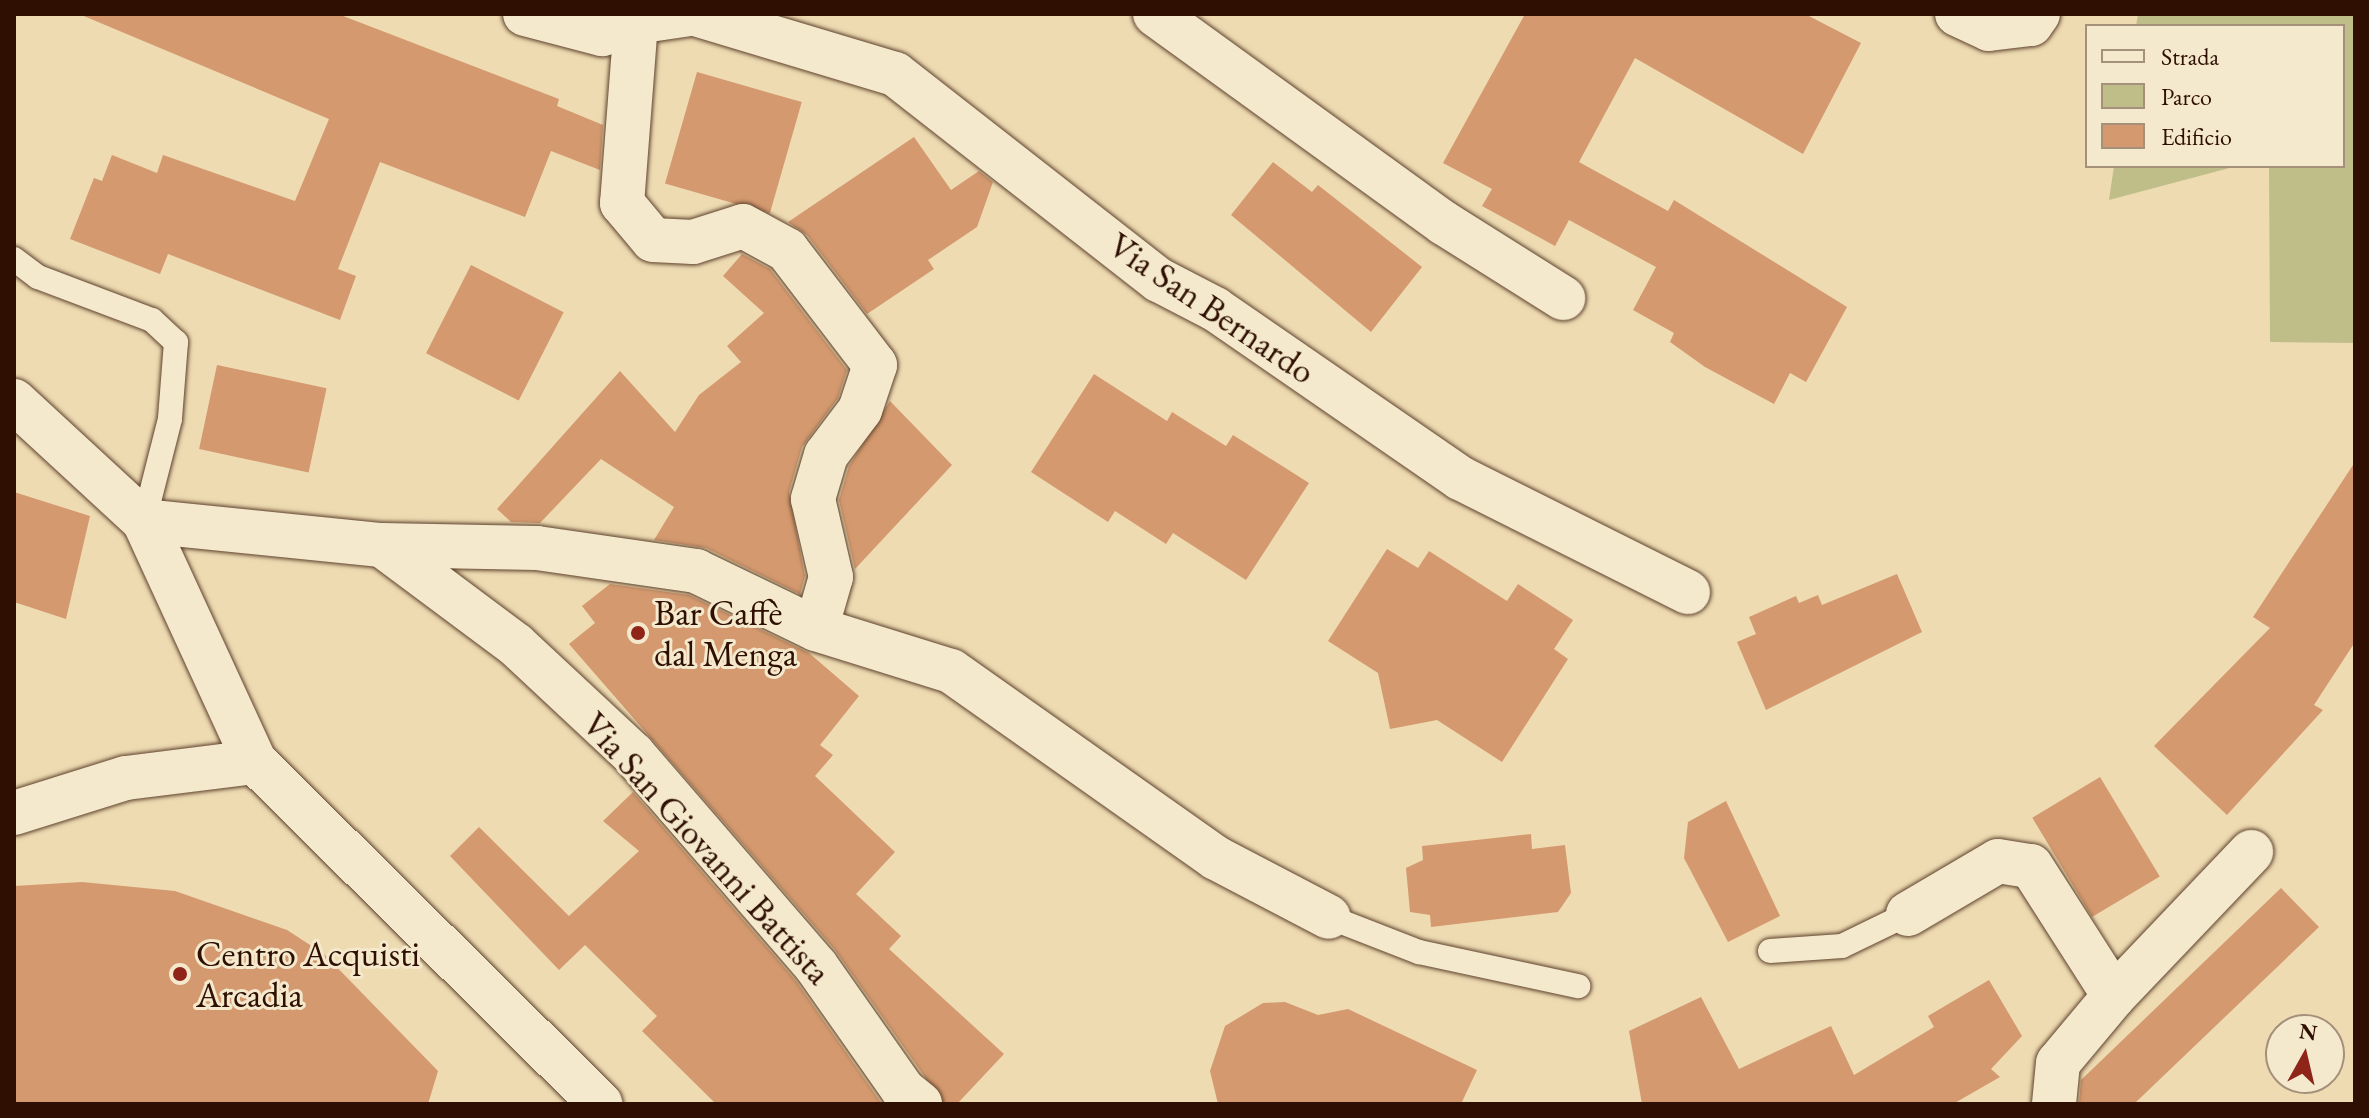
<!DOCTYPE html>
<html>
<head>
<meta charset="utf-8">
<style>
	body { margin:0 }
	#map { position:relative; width:2369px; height:1118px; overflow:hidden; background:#eedbb2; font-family:"EB Garamond",serif }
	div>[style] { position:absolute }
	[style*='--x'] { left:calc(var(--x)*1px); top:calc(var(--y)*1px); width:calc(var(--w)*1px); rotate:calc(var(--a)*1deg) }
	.green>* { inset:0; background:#bfbe88 }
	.building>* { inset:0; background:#d4996f; transform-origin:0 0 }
	.roads { filter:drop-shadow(0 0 2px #5e422d) drop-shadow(0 0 2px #5e422d) }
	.lane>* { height:24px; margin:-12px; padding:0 12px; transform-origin:12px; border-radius:12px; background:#f4e8cd }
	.street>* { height:44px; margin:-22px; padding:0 22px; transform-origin:22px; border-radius:22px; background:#f4e8cd }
	.dots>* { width:22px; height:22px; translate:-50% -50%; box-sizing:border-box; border:4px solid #f4e8cd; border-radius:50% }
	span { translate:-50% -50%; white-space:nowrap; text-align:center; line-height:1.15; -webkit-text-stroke:6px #f4e8cd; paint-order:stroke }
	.street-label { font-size:36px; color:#2e0f01 }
	.poi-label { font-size:36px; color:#2e0f01 }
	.left { translate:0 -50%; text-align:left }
	.frame { position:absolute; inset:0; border:16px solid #2e0f01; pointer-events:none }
	.legend { position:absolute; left:2085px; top:24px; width:260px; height:144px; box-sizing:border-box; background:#f4e8cd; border:2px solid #a5917b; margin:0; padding:10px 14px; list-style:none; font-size:24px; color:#2e0f01 }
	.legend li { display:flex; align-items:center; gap:16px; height:40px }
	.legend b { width:40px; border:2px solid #a5917b }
	.north { position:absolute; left:2265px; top:1014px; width:80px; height:80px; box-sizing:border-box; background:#f4e8cd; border:2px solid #a5917b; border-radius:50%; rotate:8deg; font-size:22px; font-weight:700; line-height:32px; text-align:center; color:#2e0f01 }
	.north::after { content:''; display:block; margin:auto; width:28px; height:36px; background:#8f2418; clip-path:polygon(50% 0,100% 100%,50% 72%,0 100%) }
</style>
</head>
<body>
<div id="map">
	<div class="green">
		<i style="clip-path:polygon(2138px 14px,2355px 14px,2355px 343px,2270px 342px,2269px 166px,2343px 166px,2343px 26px,2136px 26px)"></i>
		<i style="clip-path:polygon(2114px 166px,2237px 166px,2109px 200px)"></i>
	</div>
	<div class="building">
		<i style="clip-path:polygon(79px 14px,338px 14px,559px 99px,557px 106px,603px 125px,600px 170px,551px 151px,525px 217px,380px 162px,338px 269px,356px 276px,340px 320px,168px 254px,160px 274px,70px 239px,94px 178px,102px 181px,112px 155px,157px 173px,163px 155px,295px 201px,329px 119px)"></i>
		<i style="clip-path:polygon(1525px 14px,1805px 14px,1861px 43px,1803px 154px,1635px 58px,1579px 162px,1668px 211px,1674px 200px,1847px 307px,1806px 382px,1790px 373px,1774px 404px,1705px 367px,1670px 342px,1674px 333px,1633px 310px,1656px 267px,1569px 220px,1555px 246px,1482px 206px,1492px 189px,1443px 163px)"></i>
		<i style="left:697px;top:72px;width:109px;height:116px;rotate:16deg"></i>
		<i style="clip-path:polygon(914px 137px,951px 190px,979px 171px,993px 182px,977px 227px,928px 260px,934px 269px,867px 314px,807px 235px,788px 222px)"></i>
		<i style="clip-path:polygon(1273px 162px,1312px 192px,1318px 185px,1422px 267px,1371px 332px,1231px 215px)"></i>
		<i style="clip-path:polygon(742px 254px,770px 269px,847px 370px,838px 398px,802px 447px,789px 492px,805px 576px,800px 594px,706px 548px,654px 540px,674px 507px,601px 459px,540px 523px,511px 522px,497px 509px,620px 371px,675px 432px,699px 395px,741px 362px,727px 346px,764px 313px,723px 276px)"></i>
		<i style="left:471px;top:265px;width:104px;height:99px;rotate:27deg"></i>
		<i style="left:217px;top:365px;width:112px;height:86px;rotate:12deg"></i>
		<i style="clip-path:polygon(1094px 374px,1167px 421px,1172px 412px,1226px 446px,1233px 435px,1309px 483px,1246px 580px,1173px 533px,1166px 544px,1115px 511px,1108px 522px,1031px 472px)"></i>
		<i style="clip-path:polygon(890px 401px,952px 465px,855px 569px,839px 500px,849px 466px)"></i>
		<i style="clip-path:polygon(2355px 462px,2355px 642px,2314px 705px,2323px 710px,2227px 815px,2154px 746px,2270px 628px,2253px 617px)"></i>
		<i style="clip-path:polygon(14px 492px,90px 516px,66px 619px,14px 602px)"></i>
		<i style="clip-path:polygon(1387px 549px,1418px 568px,1429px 551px,1507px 601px,1518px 584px,1573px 620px,1554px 649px,1568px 659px,1502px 762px,1437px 720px,1390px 729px,1378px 673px,1328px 641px)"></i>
		<i style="clip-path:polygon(1897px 574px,1922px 632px,1766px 710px,1737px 642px,1756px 634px,1749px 617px,1796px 596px,1799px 603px,1818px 595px,1822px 605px)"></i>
		<i style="clip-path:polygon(610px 584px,689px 595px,809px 653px,859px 696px,820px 745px,833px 755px,815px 776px,895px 852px,856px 894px,901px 936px,889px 949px,1004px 1054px,957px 1104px,944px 1104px,835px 950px,569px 644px,595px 623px,582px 606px)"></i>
		<i style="left:2100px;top:777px;width:116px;height:79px;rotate:59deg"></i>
		<i style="clip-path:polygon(633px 792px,796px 981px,882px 1104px,716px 1104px,642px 1031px,657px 1016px,585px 945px,559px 970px,450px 856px,479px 827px,569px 916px,639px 851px,603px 821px)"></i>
		<i style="clip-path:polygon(1726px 801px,1780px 916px,1728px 942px,1684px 858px,1688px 822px)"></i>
		<i style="clip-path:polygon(1531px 834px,1532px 849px,1565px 845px,1571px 893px,1558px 912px,1431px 927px,1430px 915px,1410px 912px,1406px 868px,1423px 860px,1422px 846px)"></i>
		<i style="clip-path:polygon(82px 882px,175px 891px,287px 930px,324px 954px,438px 1071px,428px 1104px,14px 1104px,14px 886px)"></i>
		<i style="clip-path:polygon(2281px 888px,2319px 927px,2134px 1104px,2079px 1104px,2081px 1080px)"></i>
		<i style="clip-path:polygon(1989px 980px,2022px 1036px,1991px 1069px,2000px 1077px,1953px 1104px,1642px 1104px,1629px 1031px,1701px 997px,1739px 1069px,1831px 1026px,1854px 1075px,1934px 1027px,1928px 1016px)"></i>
		<i style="clip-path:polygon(1285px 1002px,1318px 1015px,1348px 1009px,1477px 1070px,1461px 1104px,1218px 1104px,1210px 1071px,1225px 1026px,1263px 1003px)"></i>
	</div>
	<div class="roads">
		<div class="lane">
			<i style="--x:14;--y:259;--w:30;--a:37"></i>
			<i style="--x:38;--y:277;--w:122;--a:20.7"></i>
			<i style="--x:152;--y:320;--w:33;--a:43"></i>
			<i style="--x:176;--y:342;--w:77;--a:94.5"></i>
			<i style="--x:170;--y:419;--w:105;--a:104.3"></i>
			<i style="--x:1329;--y:917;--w:97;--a:21.3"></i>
			<i style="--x:1419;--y:952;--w:163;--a:12.1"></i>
			<i style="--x:1770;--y:951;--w:72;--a:-4"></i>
			<i style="--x:1842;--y:946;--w:73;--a:-25.9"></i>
		</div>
		<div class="street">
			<i style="--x:525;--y:14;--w:80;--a:14.6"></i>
			<i style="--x:602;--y:34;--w:36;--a:-19"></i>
			<i style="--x:636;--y:22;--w:8;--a:-83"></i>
			<i style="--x:690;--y:14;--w:55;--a:171.6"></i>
			<i style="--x:636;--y:22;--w:182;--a:94.4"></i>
			<i style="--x:622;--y:203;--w:48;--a:50"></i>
			<i style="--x:653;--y:240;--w:40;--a:2.9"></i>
			<i style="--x:693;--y:242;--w:52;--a:-17.7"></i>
			<i style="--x:743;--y:226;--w:50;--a:28.6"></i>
			<i style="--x:787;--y:250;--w:145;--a:52.6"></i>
			<i style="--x:875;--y:365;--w:47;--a:108.4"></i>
			<i style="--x:860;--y:410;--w:56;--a:127.1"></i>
			<i style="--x:826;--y:455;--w:46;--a:106.5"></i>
			<i style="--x:813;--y:499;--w:80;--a:77"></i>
			<i style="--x:831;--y:577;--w:54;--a:106.1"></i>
			<i style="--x:695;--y:14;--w:209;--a:16.7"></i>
			<i style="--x:895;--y:74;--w:335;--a:38"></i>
			<i style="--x:1159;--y:280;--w:63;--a:27.4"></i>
			<i style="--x:1215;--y:309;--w:298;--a:34.6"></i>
			<i style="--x:1460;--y:478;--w:255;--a:26.6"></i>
			<i style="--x:1155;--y:14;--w:357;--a:35.9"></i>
			<i style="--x:1444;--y:223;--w:141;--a:32.2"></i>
			<i style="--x:1957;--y:14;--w:35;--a:25"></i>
			<i style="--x:1989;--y:29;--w:42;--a:-6.8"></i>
			<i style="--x:2031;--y:24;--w:12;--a:-55"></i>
			<i style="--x:14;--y:401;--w:177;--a:42.7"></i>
			<i style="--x:144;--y:521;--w:239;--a:5.8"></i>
			<i style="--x:382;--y:545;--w:167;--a:36.7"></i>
			<i style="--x:516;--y:645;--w:160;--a:43"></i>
			<i style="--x:633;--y:754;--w:280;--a:49.2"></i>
			<i style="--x:816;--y:966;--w:151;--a:54.9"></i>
			<i style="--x:903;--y:1090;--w:22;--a:39"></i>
			<i style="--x:144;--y:521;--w:265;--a:65.3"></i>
			<i style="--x:255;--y:762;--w:486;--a:44.7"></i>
			<i style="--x:382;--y:545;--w:155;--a:1.1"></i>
			<i style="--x:537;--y:548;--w:161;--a:8.2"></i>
			<i style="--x:696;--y:571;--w:133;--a:25.8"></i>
			<i style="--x:816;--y:629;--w:141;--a:17.3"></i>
			<i style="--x:951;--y:671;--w:324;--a:35.2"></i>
			<i style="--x:1216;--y:858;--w:127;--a:27.6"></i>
			<i style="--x:14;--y:813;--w:117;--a:-17.4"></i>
			<i style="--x:126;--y:778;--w:130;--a:-7.1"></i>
			<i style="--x:1908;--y:914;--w:104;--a:-30.5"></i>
			<i style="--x:1998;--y:861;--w:33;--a:9"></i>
			<i style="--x:2031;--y:866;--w:154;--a:57.4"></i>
			<i style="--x:2114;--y:996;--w:87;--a:129.9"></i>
			<i style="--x:2058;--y:1063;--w:41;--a:95.6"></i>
			<i style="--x:2114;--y:996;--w:199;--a:-46.4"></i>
		</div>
	</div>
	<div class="dots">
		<i style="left:638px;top:633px;background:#8f2418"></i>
		<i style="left:180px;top:974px;background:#8f2418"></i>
	</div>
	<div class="street-label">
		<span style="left:1212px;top:308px;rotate:34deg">Via San Bernardo</span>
		<span style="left:707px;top:848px;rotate:48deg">Via San Giovanni Battista</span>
	</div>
	<div class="poi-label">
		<span class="left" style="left:654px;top:633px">Bar Caffè<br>dal Menga</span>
		<span class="left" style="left:196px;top:974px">Centro Acquisti<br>Arcadia</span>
	</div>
	<div class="frame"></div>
	<ul class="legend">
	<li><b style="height:10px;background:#f4e8cd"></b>Strada</li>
	<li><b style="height:22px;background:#bfbe88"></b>Parco</li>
	<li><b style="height:22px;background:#d4996f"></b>Edificio</li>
	</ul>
	<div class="north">N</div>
</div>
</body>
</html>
